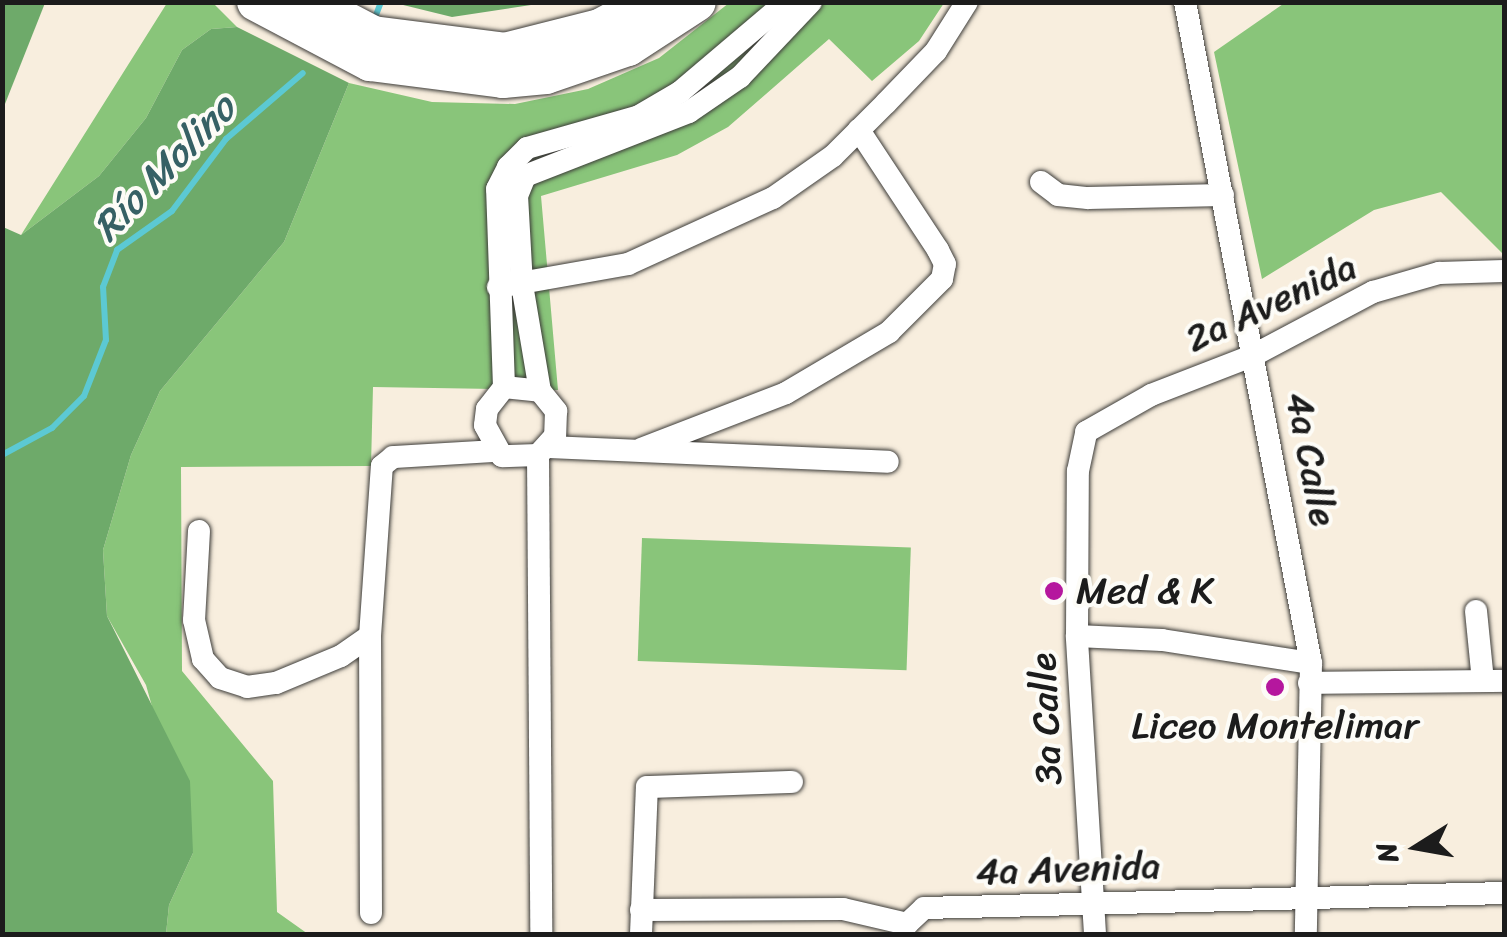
<!DOCTYPE html>
<html>
<head>
<meta charset="utf-8">
<style>
	body { margin:0 }
	#map { position:relative; width:1507px; height:937px; overflow:hidden; background:#f8eede; font-family:Sriracha,sans-serif }
	div>[style] { position:absolute }
	[style*='--x'] { left:calc(var(--x)*1px); top:calc(var(--y)*1px); width:calc(var(--w)*1px); rotate:calc(var(--a)*1deg) }
	.green>* { inset:0; background:#89c57a; transform-origin:0 0 }
	.forest>* { inset:0; background:#6eaa6a }
	.stream>* { height:6px; margin:-3px; padding:0 3px; transform-origin:3px; border-radius:3px; background:#5cc9d3 }
	.roads { filter:drop-shadow(0 0 2px #3d3c39) drop-shadow(0 0 2px #3d3c39) }
	.minor>* { height:22px; margin:-11px; padding:0 11px; transform-origin:11px; border-radius:11px; background:#fff }
	.trunk>* { height:38px; margin:-19px; padding:0 19px; transform-origin:19px; border-radius:19px; background:#fff }
	.dots>* { width:28px; height:28px; translate:-50% -50%; box-sizing:border-box; border:5px solid #fdfcf7; border-radius:50% }
	span { translate:-50% -50%; white-space:nowrap; text-align:center; line-height:1.15; -webkit-text-stroke:8px #fdfcf7; paint-order:stroke }
	.street-label { font-size:38px; color:#1c1c1c }
	.poi-label { font-size:38px; color:#1c1c1c }
	.left { translate:0 -50%; text-align:left }
	.water-label { font-size:40px; color:#366165; font-style:italic }
	.frame { position:absolute; inset:0; border:5px solid #1c1c1c; pointer-events:none }
	.north { position:absolute; left:1367px; top:797px; width:100px; height:100px; -webkit-text-stroke:8px #fdfcf7; paint-order:stroke; rotate:259deg; font-size:28px; font-weight:700; line-height:40px; text-align:center; color:#1c1c1c }
	.north::after { content:''; display:block; margin:auto; width:35px; height:45px; background:#1c1c1c; clip-path:polygon(50% 0,100% 100%,50% 72%,0 100%) }
</style>
</head>
<body>
<div id="map">
	<div class="green">
		<i style="clip-path:polygon(1286px 2px,1504px 3px,1504px 255px,1441px 192px,1374px 210px,1262px 279px,1214px 52px)"></i>
		<i style="clip-path:polygon(167px 3px,213px 3px,237px 27px,211px 29px,182px 50px,146px 118px,99px 176px,21px 235px)"></i>
		<i style="clip-path:polygon(729px 3px,944px 3px,919px 41px,872px 81px,829px 39px,728px 127px,677px 155px,541px 196px,558px 390px,373px 387px,371px 466px,181px 467px,182px 671px,273px 781px,277px 912px,308px 934px,166px 934px,169px 905px,193px 853px,146px 685px,107px 616px,103px 550px,131px 455px,160px 391px,284px 242px,349px 83px,432px 102px,515px 104px,588px 89px,659px 58px)"></i>
		<i style="left:642px;top:538px;width:269px;height:123px;rotate:2deg"></i>
	</div>
	<div class="forest">
		<i style="clip-path:polygon(3px 2px,45px 3px,3px 109px,2px 3px)"></i>
		<i style="clip-path:polygon(395px 3px,544px 3px,452px 17px)"></i>
		<i style="clip-path:polygon(237px 27px,349px 83px,284px 242px,160px 391px,131px 455px,103px 550px,107px 616px,190px 781px,193px 853px,169px 905px,166px 934px,3px 934px,3px 227px,21px 235px,99px 176px,146px 118px,182px 50px,211px 29px)"></i>
	</div>
	<div class="stream">
		<i style="--x:376;--y:15;--w:14;--a:-69"></i>
		<i style="--x:2;--y:455;--w:57;--a:-28.4"></i>
		<i style="--x:52;--y:428;--w:45;--a:-45"></i>
		<i style="--x:84;--y:396;--w:60;--a:-68.6"></i>
		<i style="--x:106;--y:340;--w:53;--a:-93.2"></i>
		<i style="--x:103;--y:287;--w:40;--a:-69"></i>
		<i style="--x:117;--y:250;--w:67;--a:-35.3"></i>
		<i style="--x:172;--y:211;--w:90;--a:-53.1"></i>
		<i style="--x:226;--y:139;--w:101;--a:-40.6"></i>
	</div>
	<div class="roads">
		<div class="minor">
			<i style="--x:1185;--y:2;--w:673;--a:79.21"></i>
			<i style="--x:1311;--y:663;--w:271;--a:91.1"></i>
			<i style="--x:1041;--y:182;--w:21;--a:37"></i>
			<i style="--x:1058;--y:195;--w:30;--a:6"></i>
			<i style="--x:1088;--y:198;--w:135;--a:-1.3"></i>
			<i style="--x:498;--y:287;--w:132;--a:-10"></i>
			<i style="--x:628;--y:264;--w:159;--a:-24.5"></i>
			<i style="--x:773;--y:198;--w:73;--a:-35"></i>
			<i style="--x:833;--y:156;--w:75;--a:-45"></i>
			<i style="--x:886;--y:103;--w:72;--a:-46.1"></i>
			<i style="--x:936;--y:51;--w:58;--a:-57.7"></i>
			<i style="--x:504;--y:387;--w:36;--a:6"></i>
			<i style="--x:540;--y:391;--w:26;--a:51"></i>
			<i style="--x:556;--y:411;--w:25;--a:92"></i>
			<i style="--x:555;--y:436;--w:25;--a:132"></i>
			<i style="--x:538;--y:455;--w:36;--a:178"></i>
			<i style="--x:502;--y:456;--w:35;--a:-119"></i>
			<i style="--x:485;--y:425;--w:16;--a:-83"></i>
			<i style="--x:487;--y:409;--w:28;--a:-52"></i>
			<i style="--x:504;--y:387;--w:198;--a:-92"></i>
			<i style="--x:497;--y:189;--w:25;--a:-63"></i>
			<i style="--x:508;--y:167;--w:27;--a:-45"></i>
			<i style="--x:527;--y:148;--w:116;--a:-15.9"></i>
			<i style="--x:639;--y:116;--w:48;--a:-30.3"></i>
			<i style="--x:680;--y:92;--w:139;--a:-40.3"></i>
			<i style="--x:540;--y:391;--w:108;--a:-99.6"></i>
			<i style="--x:522;--y:285;--w:89;--a:-93.2"></i>
			<i style="--x:517;--y:196;--w:22;--a:-68"></i>
			<i style="--x:525;--y:176;--w:176;--a:-21.3"></i>
			<i style="--x:689;--y:112;--w:62;--a:-34.5"></i>
			<i style="--x:740;--y:77;--w:103;--a:-46.6"></i>
			<i style="--x:549;--y:447;--w:339;--a:2.5"></i>
			<i style="--x:641;--y:449;--w:155;--a:-21.1"></i>
			<i style="--x:786;--y:393;--w:120;--a:-30.6"></i>
			<i style="--x:889;--y:332;--w:75;--a:-45"></i>
			<i style="--x:942;--y:279;--w:15;--a:-79"></i>
			<i style="--x:945;--y:264;--w:16;--a:-117"></i>
			<i style="--x:938;--y:250;--w:144;--a:-123.4"></i>
			<i style="--x:538;--y:455;--w:479;--a:89.6"></i>
			<i style="--x:199;--y:531;--w:89;--a:93.2"></i>
			<i style="--x:194;--y:620;--w:40;--a:77"></i>
			<i style="--x:203;--y:659;--w:25;--a:48"></i>
			<i style="--x:220;--y:678;--w:28;--a:18"></i>
			<i style="--x:247;--y:687;--w:29;--a:-8"></i>
			<i style="--x:276;--y:683;--w:70;--a:-22.6"></i>
			<i style="--x:341;--y:656;--w:35;--a:-35"></i>
			<i style="--x:1476;--y:611;--w:70;--a:84.3"></i>
			<i style="--x:1077;--y:636;--w:85;--a:2.7"></i>
			<i style="--x:1162;--y:640;--w:151;--a:8.8"></i>
			<i style="--x:1309;--y:683;--w:195;--a:-0.6"></i>
			<i style="--x:641;--y:910;--w:202;--a:-0.3"></i>
			<i style="--x:843;--y:909;--w:66;--a:13.2"></i>
			<i style="--x:371;--y:913;--w:277;--a:-90.2"></i>
			<i style="--x:370;--y:636;--w:170;--a:-86"></i>
			<i style="--x:382;--y:466;--w:14;--a:-39"></i>
			<i style="--x:393;--y:457;--w:101;--a:-3.4"></i>
			<i style="--x:907;--y:924;--w:23;--a:-43"></i>
			<i style="--x:924;--y:908;--w:580;--a:-1.48"></i>
			<i style="--x:641;--y:934;--w:147;--a:-87.7"></i>
			<i style="--x:647;--y:787;--w:145;--a:-2"></i>
			<i style="--x:1095;--y:934;--w:299;--a:-93.5"></i>
			<i style="--x:1077;--y:636;--w:165;--a:-89.7"></i>
			<i style="--x:1078;--y:471;--w:40;--a:-78"></i>
			<i style="--x:1086;--y:432;--w:75;--a:-29.6"></i>
			<i style="--x:1151;--y:395;--w:110;--a:-21.2"></i>
			<i style="--x:1254;--y:355;--w:135;--a:-27.9"></i>
			<i style="--x:1373;--y:292;--w:69;--a:-16.1"></i>
			<i style="--x:1439;--y:273;--w:65;--a:-1.8"></i>
		</div>
		<div class="trunk">
			<i style="--x:256;--y:2;--w:129;--a:27.8"></i>
			<i style="--x:370;--y:62;--w:134;--a:7.3"></i>
			<i style="--x:503;--y:79;--w:43;--a:-5.3"></i>
			<i style="--x:546;--y:75;--w:87;--a:-18.9"></i>
			<i style="--x:628;--y:47;--w:82;--a:-33.1"></i>
			<i style="--x:310;--y:2;--w:71;--a:27.6"></i>
			<i style="--x:373;--y:35;--w:133;--a:7.3"></i>
			<i style="--x:505;--y:52;--w:98;--a:-14.2"></i>
			<i style="--x:600;--y:28;--w:55;--a:-28.4"></i>
		</div>
	</div>
	<div class="dots">
		<i style="left:1054px;top:591px;background:#b5179e"></i>
		<i style="left:1275px;top:687px;background:#b5179e"></i>
	</div>
	<div class="street-label">
		<span style="left:1271px;top:303px;rotate:-25deg">2a Avenida</span>
		<span style="left:1311px;top:459px;rotate:79deg">4a Calle</span>
		<span style="left:1046px;top:719px;rotate:-93deg">3a Calle</span>
		<span style="left:1068px;top:869px;rotate:-2deg">4a Avenida</span>
	</div>
	<div class="poi-label">
		<span class="left" style="left:1076px;top:591px">Med &amp; K</span>
		<span style="left:1275px;top:726px">Liceo Montelimar</span>
	</div>
	<div class="water-label">
		<span style="left:164px;top:168px;rotate:-46deg">Río Molino</span>
	</div>
	<div class="frame"></div>
	<div class="north">N</div>
</div>
</body>
</html>
